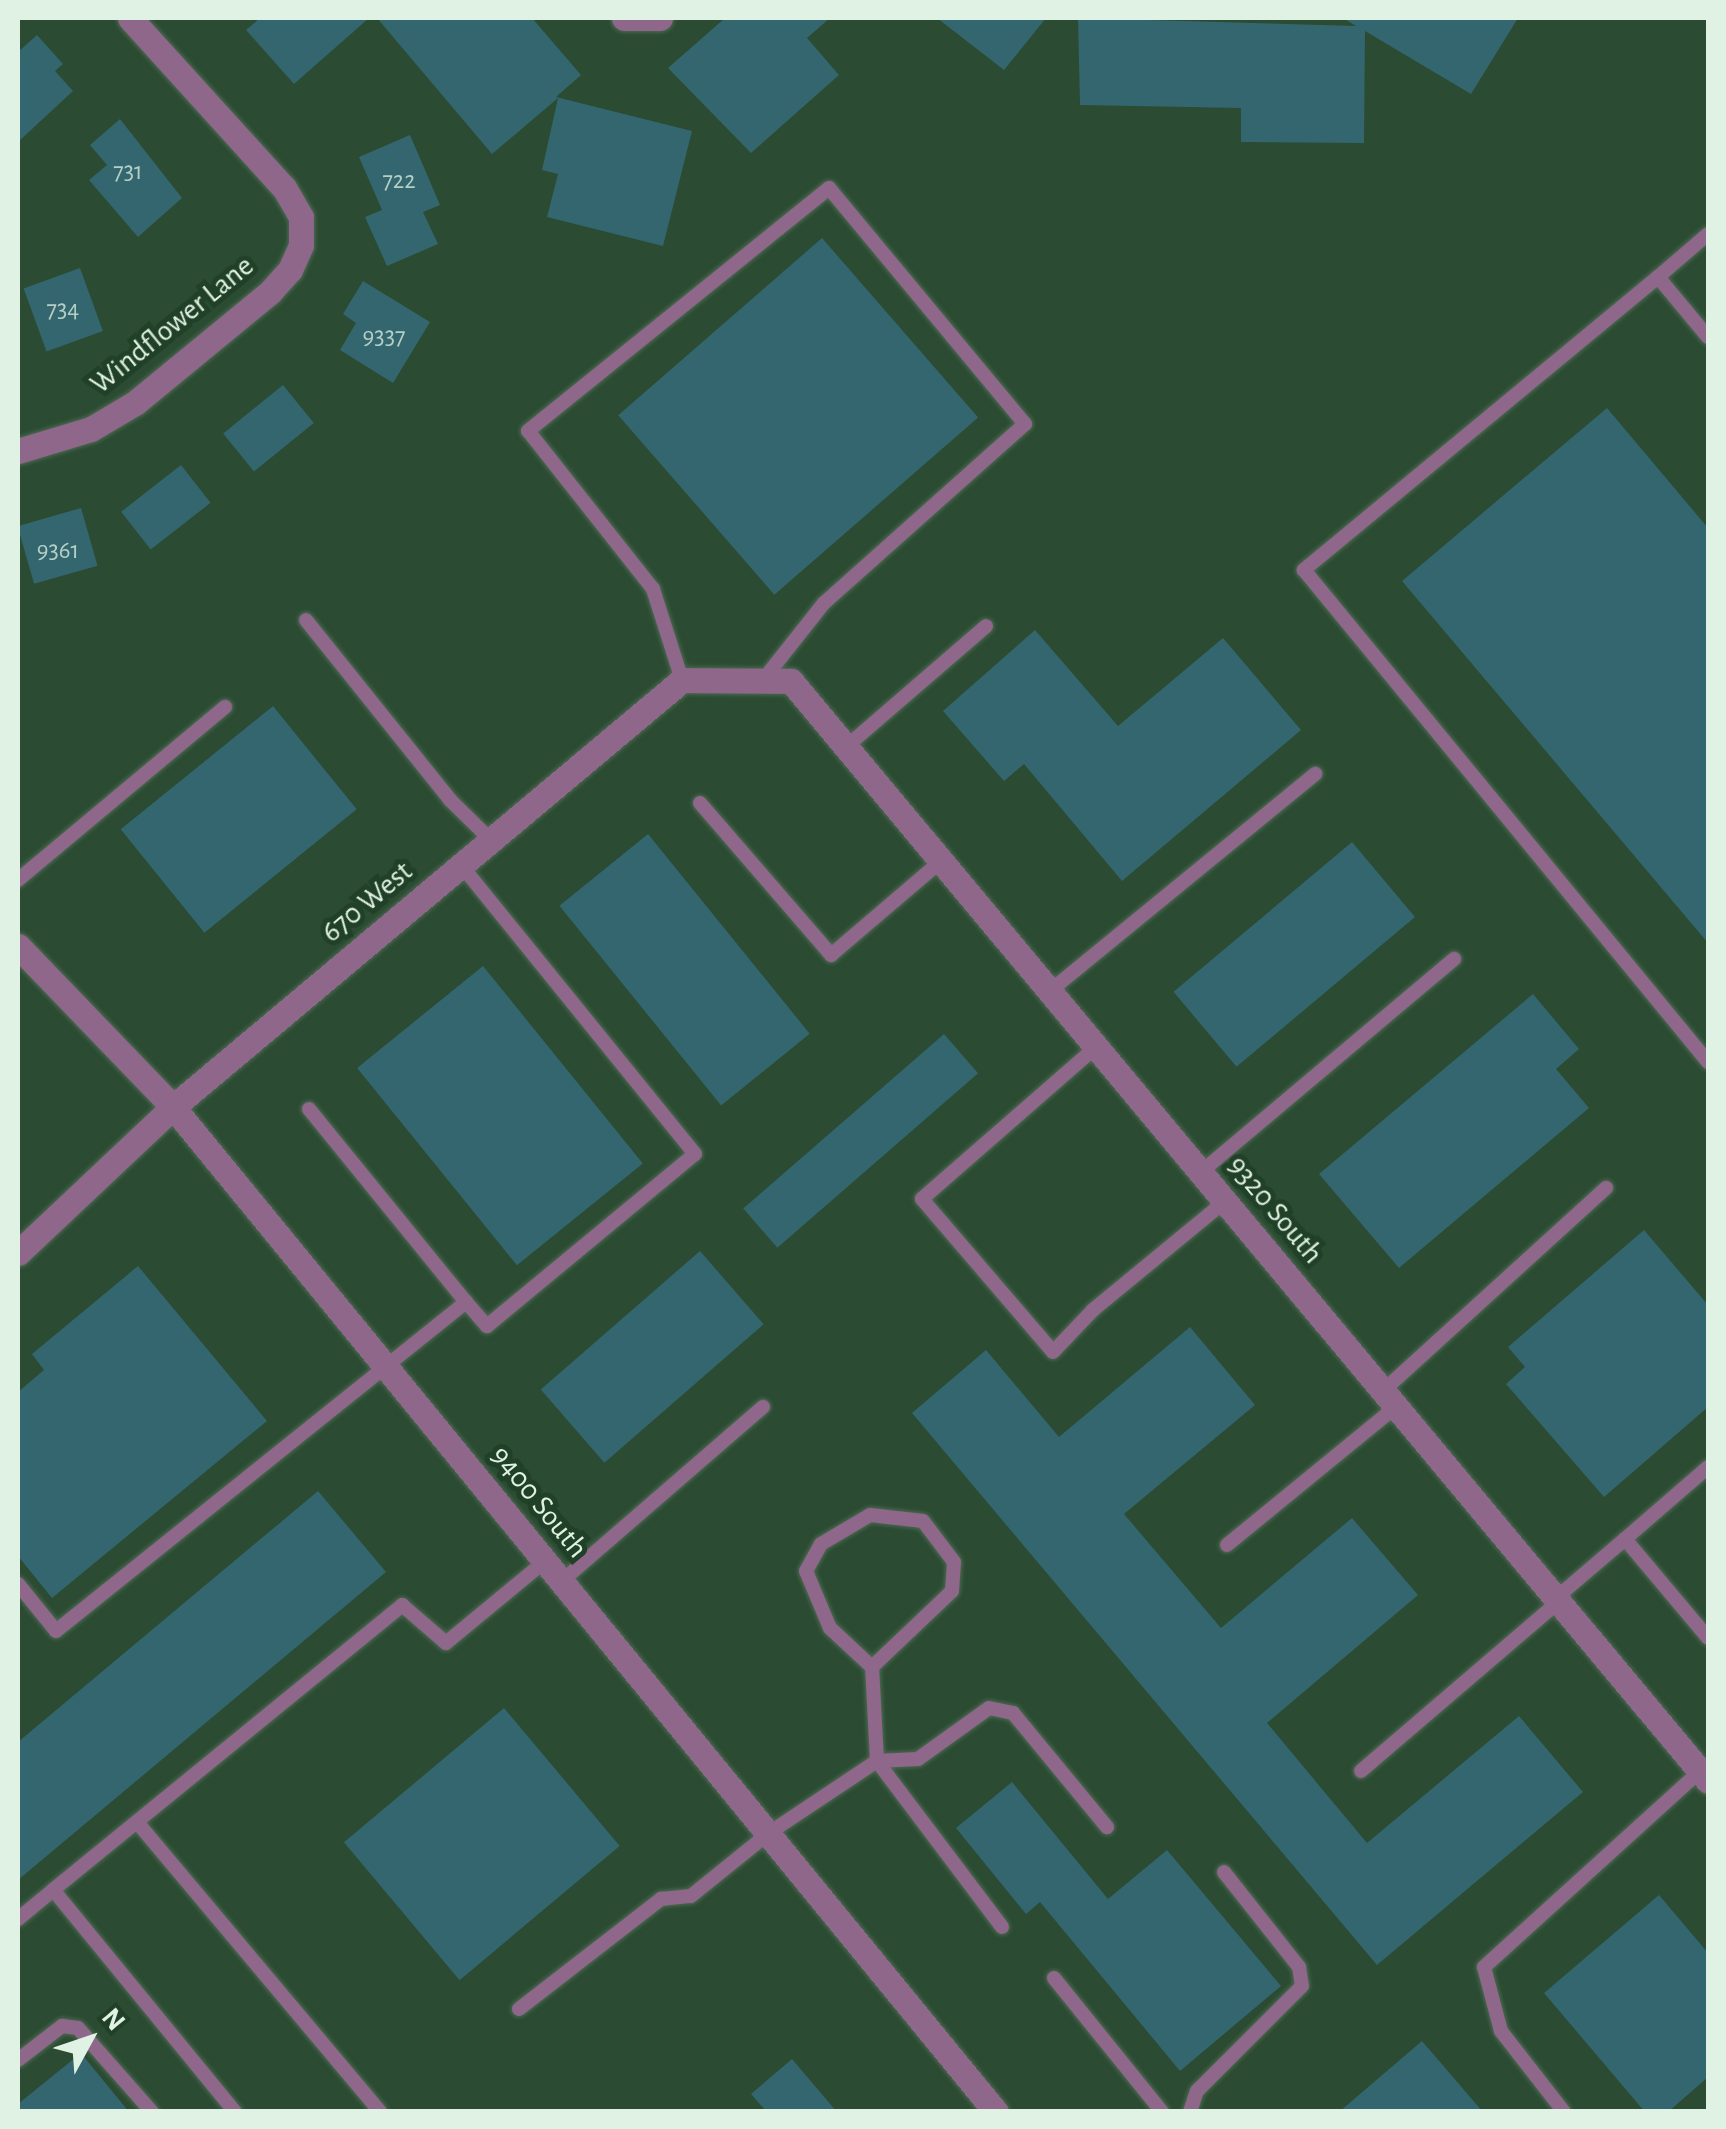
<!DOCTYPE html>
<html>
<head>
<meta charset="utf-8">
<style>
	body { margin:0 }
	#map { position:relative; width:1726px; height:2129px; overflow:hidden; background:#2b4b32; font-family:"Alegreya Sans",sans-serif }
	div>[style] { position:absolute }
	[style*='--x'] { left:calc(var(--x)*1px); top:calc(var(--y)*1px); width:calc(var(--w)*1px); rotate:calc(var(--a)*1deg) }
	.building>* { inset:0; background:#33666f; transform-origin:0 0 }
	.roads { filter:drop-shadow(0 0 2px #4c6952) drop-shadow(0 0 2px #4c6952) }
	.service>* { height:14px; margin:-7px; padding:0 7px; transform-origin:7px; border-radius:7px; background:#8e678a }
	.minor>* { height:25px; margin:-12.5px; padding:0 12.5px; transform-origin:12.5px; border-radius:12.5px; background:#8e678a }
	.tertiary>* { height:25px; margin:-12.5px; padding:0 12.5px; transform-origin:12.5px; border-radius:12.5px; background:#8e678a }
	span { translate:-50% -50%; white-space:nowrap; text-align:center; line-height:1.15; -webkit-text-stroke:10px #214028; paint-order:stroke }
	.number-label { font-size:25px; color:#b5cfc6 }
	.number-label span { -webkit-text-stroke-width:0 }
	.street-label { font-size:30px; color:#e0f2e3 }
	.frame { position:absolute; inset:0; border:20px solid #e0f2e3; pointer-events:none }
	.north { position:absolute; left:40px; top:1989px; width:100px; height:100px; -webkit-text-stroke:8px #214028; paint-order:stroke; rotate:50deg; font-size:28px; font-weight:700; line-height:40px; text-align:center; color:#e0f2e3 }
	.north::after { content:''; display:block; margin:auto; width:35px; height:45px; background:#e0f2e3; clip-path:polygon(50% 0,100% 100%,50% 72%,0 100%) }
</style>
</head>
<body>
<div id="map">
	<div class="building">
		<i style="clip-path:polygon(260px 18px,369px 18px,294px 84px,246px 30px)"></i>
		<i style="clip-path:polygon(377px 18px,532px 18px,581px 75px,556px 97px,692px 131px,663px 246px,547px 217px,558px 174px,542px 170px,558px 98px,492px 154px)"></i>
		<i style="clip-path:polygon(725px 18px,830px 18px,807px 38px,839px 75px,751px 153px,668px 68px)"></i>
		<i style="clip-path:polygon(937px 18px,1046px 18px,1004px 70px)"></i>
		<i style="clip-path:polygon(1078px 18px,1356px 26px,1343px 18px,1518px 18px,1471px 94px,1365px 31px,1364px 143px,1241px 142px,1241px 108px,1080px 105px)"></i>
		<i style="clip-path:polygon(37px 35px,63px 64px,55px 71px,73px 91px,18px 142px,18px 52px)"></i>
		<i style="clip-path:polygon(120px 119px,182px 198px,138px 237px,89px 180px,107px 165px,90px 145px)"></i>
		<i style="clip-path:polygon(410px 135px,440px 205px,423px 212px,438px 244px,387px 266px,365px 217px,382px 210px,359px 157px)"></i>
		<i style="left:822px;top:238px;width:238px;height:270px;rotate:49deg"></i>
		<i style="left:80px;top:268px;width:67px;height:60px;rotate:70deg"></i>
		<i style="clip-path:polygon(363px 281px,430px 322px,393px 383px,340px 350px,356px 323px,343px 314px)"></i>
		<i style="left:283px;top:385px;width:49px;height:77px;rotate:51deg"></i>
		<i style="clip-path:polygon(1607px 408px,1708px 528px,1708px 943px,1402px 581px)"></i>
		<i style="left:181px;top:465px;width:48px;height:76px;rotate:52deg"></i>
		<i style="left:81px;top:508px;width:60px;height:66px;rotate:74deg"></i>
		<i style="clip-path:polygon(1035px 630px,1118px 726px,1223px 638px,1301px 730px,1122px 881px,1024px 764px,1004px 781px,943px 711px)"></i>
		<i style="left:273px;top:706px;width:133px;height:196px;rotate:51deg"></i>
		<i style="left:648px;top:834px;width:257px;height:114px;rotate:51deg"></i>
		<i style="left:1352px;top:842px;width:98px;height:233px;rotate:50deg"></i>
		<i style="left:483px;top:966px;width:254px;height:162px;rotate:51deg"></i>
		<i style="clip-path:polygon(1533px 994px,1579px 1049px,1556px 1069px,1589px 1108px,1399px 1268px,1319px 1174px)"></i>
		<i style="left:944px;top:1034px;width:52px;height:266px;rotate:49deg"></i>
		<i style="clip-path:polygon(1644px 1230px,1708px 1305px,1708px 1407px,1604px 1497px,1506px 1384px,1525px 1367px,1508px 1347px)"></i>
		<i style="left:700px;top:1251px;width:97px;height:211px;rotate:49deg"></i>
		<i style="clip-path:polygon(138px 1266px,267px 1421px,52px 1598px,18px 1556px,18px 1392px,44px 1370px,32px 1354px)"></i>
		<i style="clip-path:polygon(1190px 1327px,1255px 1405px,1124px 1514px,1221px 1628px,1352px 1518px,1418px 1595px,1267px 1723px,1367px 1843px,1519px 1716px,1583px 1792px,1377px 1965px,912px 1413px,986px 1350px,1059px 1437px)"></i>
		<i style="clip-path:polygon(318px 1491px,386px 1572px,18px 1880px,18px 1742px)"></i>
		<i style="left:504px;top:1708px;width:180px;height:209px;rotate:50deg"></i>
		<i style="clip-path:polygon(1012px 1782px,1108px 1899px,1167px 1850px,1281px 1986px,1180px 2071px,1040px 1902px,1026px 1914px,956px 1828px)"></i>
		<i style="clip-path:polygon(1659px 1895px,1708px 1953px,1708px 2077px,1668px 2112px,1645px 2112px,1544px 1993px)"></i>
		<i style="clip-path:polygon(1422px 2041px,1483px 2112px,1339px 2112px)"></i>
		<i style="clip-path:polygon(81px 2053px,129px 2112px,18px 2112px,18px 2104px)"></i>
		<i style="clip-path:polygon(792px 2059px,837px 2112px,767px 2112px,751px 2094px)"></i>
	</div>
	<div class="roads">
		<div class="service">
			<i style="--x:1708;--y:234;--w:66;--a:139.3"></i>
			<i style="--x:1658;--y:277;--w:78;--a:50.2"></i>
			<i style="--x:1658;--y:277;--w:460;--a:140.4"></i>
			<i style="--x:1304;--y:570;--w:637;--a:50.61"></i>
			<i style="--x:306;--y:620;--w:231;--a:51.3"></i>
			<i style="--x:450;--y:800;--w:57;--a:44.3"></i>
			<i style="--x:682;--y:680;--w:96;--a:-107.7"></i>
			<i style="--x:653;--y:589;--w:201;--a:-128.3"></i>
			<i style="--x:528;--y:431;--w:387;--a:-38.9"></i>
			<i style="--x:829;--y:188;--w:307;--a:50.3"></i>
			<i style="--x:1025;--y:424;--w:269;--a:138.3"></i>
			<i style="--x:824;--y:603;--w:98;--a:128.4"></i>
			<i style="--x:846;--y:747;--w:185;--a:-40.8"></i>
			<i style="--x:700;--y:803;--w:201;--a:49.2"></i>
			<i style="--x:831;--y:955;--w:145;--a:-40.5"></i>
			<i style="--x:18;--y:880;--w:270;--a:-39.9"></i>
			<i style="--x:1050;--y:991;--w:343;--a:-39.3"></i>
			<i style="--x:1096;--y:1047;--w:231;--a:138.9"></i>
			<i style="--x:922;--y:1199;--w:201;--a:49.4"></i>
			<i style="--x:1053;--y:1352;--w:58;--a:-46.4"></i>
			<i style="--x:1093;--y:1310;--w:171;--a:-39.5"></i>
			<i style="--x:309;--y:1109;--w:249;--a:50.9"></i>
			<i style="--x:1201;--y:1172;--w:331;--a:-40.1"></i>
			<i style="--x:1385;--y:1389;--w:299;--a:-42.3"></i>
			<i style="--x:1625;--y:1539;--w:110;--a:-40.9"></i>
			<i style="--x:1227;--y:1545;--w:221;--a:-39.3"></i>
			<i style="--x:562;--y:1581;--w:266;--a:-40.9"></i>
			<i style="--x:18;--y:1584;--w:60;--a:51"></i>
			<i style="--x:56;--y:1631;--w:526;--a:-38.74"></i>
			<i style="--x:466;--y:1302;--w:32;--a:49"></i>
			<i style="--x:487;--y:1326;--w:270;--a:-39.6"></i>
			<i style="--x:695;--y:1154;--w:372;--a:-129"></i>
			<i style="--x:1556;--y:1598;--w:91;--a:-40.5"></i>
			<i style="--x:1625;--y:1539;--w:129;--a:50"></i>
			<i style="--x:1361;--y:1771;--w:261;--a:-40.6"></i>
			<i style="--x:137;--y:1822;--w:378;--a:50"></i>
			<i style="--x:18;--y:1919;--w:45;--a:-39.6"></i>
			<i style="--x:1002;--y:1927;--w:208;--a:-127"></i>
			<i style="--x:877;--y:1761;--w:41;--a:-2.8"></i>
			<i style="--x:918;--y:1759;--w:87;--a:-35.7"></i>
			<i style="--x:989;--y:1708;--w:25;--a:12"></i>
			<i style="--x:1013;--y:1713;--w:148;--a:50.5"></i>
			<i style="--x:1054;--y:1978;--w:172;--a:51.1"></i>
			<i style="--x:519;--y:2009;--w:180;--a:-37.8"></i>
			<i style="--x:661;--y:1899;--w:30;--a:-6"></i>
			<i style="--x:691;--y:1896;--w:100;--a:-38.9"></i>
			<i style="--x:769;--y:1833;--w:130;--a:-33.7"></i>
			<i style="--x:877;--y:1761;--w:94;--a:-93"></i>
			<i style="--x:872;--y:1667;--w:110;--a:-43.5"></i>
			<i style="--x:952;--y:1591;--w:29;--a:-86"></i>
			<i style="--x:954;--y:1562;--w:51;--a:-127.1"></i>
			<i style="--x:923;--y:1521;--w:53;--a:-173.5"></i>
			<i style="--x:870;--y:1515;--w:57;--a:149.4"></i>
			<i style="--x:821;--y:1544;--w:31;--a:119"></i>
			<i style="--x:806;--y:1571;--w:62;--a:67.2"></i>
			<i style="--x:830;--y:1628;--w:57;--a:42.9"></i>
			<i style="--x:18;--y:2060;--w:56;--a:-37.7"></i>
			<i style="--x:62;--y:2026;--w:16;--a:7"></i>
			<i style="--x:78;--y:2028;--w:112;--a:48.6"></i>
			<i style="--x:235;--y:2112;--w:287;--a:-129.3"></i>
			<i style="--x:53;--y:1890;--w:451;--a:-39.2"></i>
			<i style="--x:402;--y:1605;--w:58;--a:40.8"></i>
			<i style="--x:446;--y:1643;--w:129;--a:-39.6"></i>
			<i style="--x:1190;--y:2112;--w:22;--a:-72"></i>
			<i style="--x:1197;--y:2091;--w:148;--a:-45"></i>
			<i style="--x:1302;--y:1986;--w:19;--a:-99"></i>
			<i style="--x:1299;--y:1967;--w:121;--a:-128.3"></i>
			<i style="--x:1564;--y:2112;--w:103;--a:-127.9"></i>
			<i style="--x:1501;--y:2031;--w:66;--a:-104.9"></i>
			<i style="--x:1484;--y:1967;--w:292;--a:-42.2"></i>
		</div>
		<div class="minor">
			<i style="--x:624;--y:18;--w:36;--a:0"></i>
			<i style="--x:18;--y:451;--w:76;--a:-16.8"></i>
			<i style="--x:91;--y:429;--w:51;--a:-30.6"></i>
			<i style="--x:135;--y:403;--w:175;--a:-39.4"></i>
			<i style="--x:270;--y:292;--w:30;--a:-48"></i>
			<i style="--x:290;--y:270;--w:27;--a:-66"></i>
			<i style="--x:301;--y:245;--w:28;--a:-90"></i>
			<i style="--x:301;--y:217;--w:34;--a:-120"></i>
			<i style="--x:284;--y:188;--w:229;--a:-132.2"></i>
			<i style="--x:18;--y:1253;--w:213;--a:-43.3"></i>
			<i style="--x:173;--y:1107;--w:664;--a:-39.99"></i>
			<i style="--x:682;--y:680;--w:109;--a:0.5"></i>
			<i style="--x:791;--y:681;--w:1432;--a:50.18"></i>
		</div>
		<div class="tertiary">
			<i style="--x:18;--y:946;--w:223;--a:46.1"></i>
			<i style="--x:173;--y:1107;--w:1299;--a:50.69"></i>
		</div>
	</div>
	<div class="number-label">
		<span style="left:128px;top:172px">731</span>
		<span style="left:399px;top:181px">722</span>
		<span style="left:63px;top:310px">734</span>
		<span style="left:384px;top:337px">9337</span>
		<span style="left:58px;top:551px">9361</span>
	</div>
	<div class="street-label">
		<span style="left:172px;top:325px;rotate:-39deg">Windflower Lane</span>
		<span style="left:367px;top:902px;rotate:-40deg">670 West</span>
		<span style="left:1275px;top:1210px;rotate:50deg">9320 South</span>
		<span style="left:539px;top:1502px;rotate:51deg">9400 South</span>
	</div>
	<div class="frame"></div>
	<div class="north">N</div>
</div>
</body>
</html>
